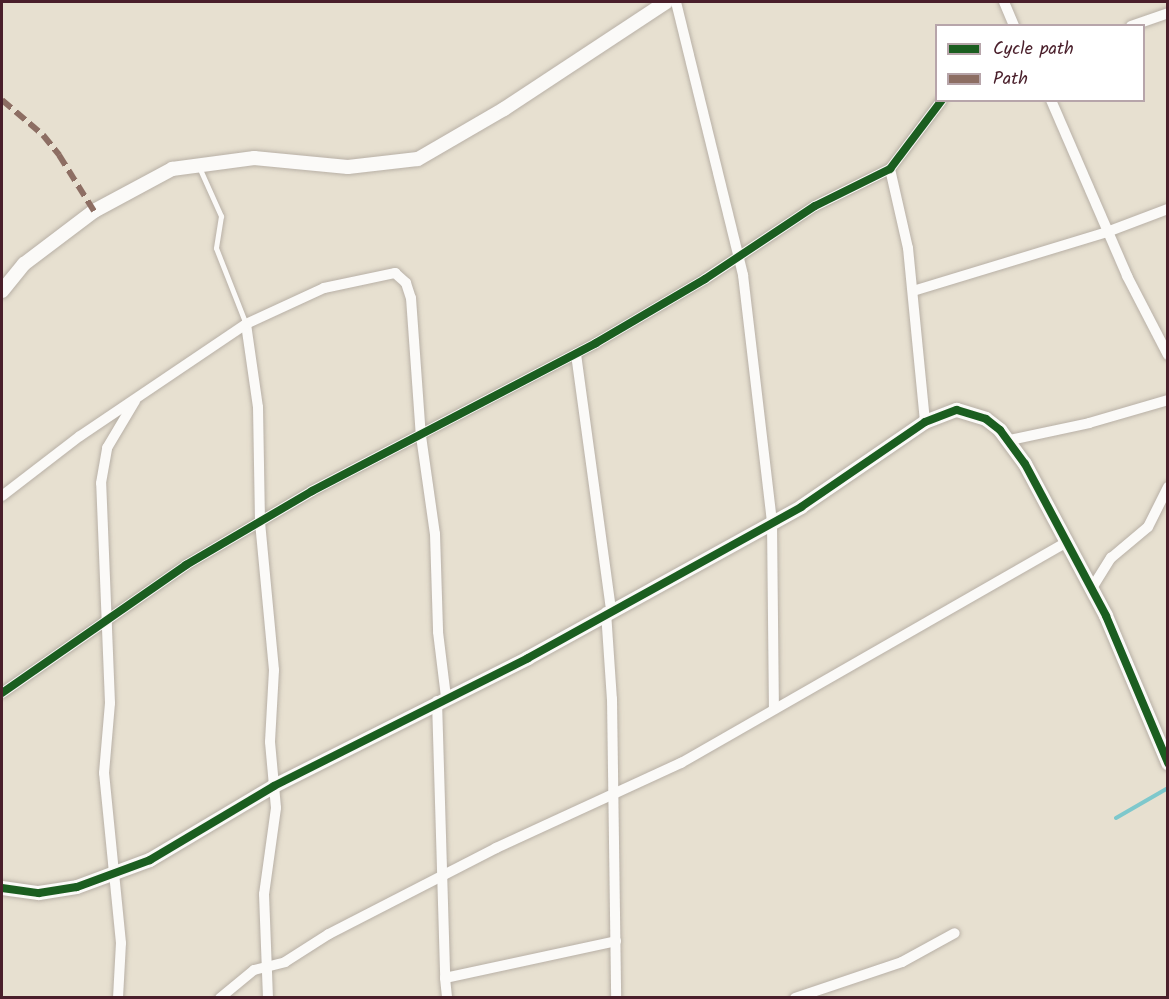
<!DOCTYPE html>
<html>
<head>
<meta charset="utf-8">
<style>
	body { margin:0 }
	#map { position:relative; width:1169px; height:999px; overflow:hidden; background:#e7e0d0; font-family:Kalam,sans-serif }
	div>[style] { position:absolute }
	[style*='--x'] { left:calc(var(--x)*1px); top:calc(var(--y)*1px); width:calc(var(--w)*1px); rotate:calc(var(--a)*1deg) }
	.stream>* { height:4px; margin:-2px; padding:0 2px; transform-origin:2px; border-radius:2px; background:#7ec8cc }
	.roads { filter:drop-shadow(0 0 2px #b8b0a6) drop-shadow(0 0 2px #b8b0a6) }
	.service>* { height:5px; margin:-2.5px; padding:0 2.5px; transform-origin:2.5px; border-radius:2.5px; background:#fbfaf8 }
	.minor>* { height:10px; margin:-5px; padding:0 5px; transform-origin:5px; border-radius:5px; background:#fbfaf8 }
	.tertiary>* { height:14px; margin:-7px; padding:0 7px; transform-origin:7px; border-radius:7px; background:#fbfaf8 }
	.quiet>* { height:6px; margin-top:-3px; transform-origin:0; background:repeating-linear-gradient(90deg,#8d6e63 0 12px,transparent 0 18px) }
	.cycleway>* { height:8px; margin:-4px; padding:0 4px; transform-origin:4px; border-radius:4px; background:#1b5e20 }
	span { translate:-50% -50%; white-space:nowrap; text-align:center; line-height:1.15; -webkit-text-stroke:5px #fff; paint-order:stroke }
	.frame { position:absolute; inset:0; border:3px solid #4a1f2b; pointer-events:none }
	.legend { position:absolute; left:935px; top:24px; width:210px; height:78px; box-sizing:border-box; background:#fff; border:2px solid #b7a5aa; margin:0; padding:8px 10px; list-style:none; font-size:18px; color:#4a1f2b }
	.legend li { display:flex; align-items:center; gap:12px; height:30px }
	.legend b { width:30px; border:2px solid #b7a5aa }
</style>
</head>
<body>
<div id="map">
	<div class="stream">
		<i style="--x:1116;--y:818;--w:60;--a:-30"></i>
	</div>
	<div class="roads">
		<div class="service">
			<i style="--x:199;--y:167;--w:54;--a:65.8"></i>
			<i style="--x:221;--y:216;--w:32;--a:99"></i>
			<i style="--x:216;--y:248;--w:82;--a:68.5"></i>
		</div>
		<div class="minor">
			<i style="--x:676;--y:2;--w:281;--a:76.2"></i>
			<i style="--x:743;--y:275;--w:250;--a:83.3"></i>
			<i style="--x:772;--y:523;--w:186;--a:89.4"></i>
			<i style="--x:1004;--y:2;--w:26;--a:67"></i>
			<i style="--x:1131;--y:26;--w:39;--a:-19"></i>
			<i style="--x:1051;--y:100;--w:192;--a:66.6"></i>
			<i style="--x:1127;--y:276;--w:89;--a:62.6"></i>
			<i style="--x:890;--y:169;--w:81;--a:77.2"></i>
			<i style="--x:908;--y:248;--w:175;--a:84.4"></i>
			<i style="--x:913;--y:291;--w:203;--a:-16.9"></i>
			<i style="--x:1107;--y:232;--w:65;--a:-20.7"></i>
			<i style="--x:246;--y:324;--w:84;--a:81.8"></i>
			<i style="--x:258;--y:407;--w:115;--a:89"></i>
			<i style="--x:260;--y:522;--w:149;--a:84.6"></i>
			<i style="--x:274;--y:670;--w:72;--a:93.2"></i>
			<i style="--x:270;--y:742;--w:66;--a:84.8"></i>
			<i style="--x:276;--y:808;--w:87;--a:97.9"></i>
			<i style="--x:264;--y:894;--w:104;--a:87.8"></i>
			<i style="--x:576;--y:354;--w:257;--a:82.2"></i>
			<i style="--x:1010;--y:440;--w:81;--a:-12.1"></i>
			<i style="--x:1089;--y:423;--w:82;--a:-16.2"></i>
			<i style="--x:2;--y:496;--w:98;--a:-37.6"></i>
			<i style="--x:80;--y:436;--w:200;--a:-34"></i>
			<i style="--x:246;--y:324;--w:86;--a:-24.8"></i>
			<i style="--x:324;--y:288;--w:73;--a:-11.9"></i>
			<i style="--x:395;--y:273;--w:15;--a:42"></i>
			<i style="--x:406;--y:283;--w:16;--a:72"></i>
			<i style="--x:411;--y:298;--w:138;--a:85.9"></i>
			<i style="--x:421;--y:436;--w:99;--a:81.9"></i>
			<i style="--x:435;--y:534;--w:98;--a:88.2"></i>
			<i style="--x:438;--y:632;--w:65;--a:83"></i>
			<i style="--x:1092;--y:588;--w:36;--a:-58"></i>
			<i style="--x:1111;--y:558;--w:48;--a:-40"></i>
			<i style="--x:1148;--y:527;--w:45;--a:-63.4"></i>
			<i style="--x:606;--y:612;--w:87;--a:86.1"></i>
			<i style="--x:612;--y:699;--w:299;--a:89.2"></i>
			<i style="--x:2;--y:693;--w:224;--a:-34.8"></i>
			<i style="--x:186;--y:565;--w:146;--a:-30.4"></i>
			<i style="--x:312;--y:491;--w:320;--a:-27.5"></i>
			<i style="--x:596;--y:343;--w:126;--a:-30.4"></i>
			<i style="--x:705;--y:279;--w:132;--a:-33.6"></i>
			<i style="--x:815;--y:206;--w:84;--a:-26.3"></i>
			<i style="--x:890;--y:169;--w:86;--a:-53"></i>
			<i style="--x:437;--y:701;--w:277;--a:88.3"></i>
			<i style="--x:445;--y:978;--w:175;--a:-12.2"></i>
			<i style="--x:445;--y:978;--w:20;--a:84"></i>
			<i style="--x:118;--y:998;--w:55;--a:-86.9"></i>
			<i style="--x:121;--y:943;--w:171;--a:-95.7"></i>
			<i style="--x:104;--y:773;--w:70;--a:-85.1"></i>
			<i style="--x:110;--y:703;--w:220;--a:-92.3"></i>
			<i style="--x:101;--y:483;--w:36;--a:-80"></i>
			<i style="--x:107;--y:448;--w:55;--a:-59.2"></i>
			<i style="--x:220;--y:998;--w:44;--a:-39.5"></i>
			<i style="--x:254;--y:970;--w:32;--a:-14"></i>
			<i style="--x:285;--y:962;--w:52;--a:-32.5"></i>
			<i style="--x:329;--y:934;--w:188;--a:-27.2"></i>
			<i style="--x:496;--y:848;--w:204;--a:-24.7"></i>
			<i style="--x:681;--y:763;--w:445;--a:-29.8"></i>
			<i style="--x:795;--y:998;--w:113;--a:-18.6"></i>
			<i style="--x:902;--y:962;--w:60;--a:-28.7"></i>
		</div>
		<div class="tertiary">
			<i style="--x:2;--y:291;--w:35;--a:-51"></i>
			<i style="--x:24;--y:264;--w:88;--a:-37.1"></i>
			<i style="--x:94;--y:211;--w:89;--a:-28.3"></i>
			<i style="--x:172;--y:169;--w:83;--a:-7.6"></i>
			<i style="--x:254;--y:158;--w:94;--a:5.5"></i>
			<i style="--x:348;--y:167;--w:70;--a:-6.5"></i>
			<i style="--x:418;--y:159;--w:99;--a:-30.2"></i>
			<i style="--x:504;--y:109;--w:194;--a:-33.4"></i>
			<i style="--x:2;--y:888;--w:37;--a:8"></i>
			<i style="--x:39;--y:893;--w:38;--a:-9"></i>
			<i style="--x:77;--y:887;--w:78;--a:-20.3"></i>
			<i style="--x:150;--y:860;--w:144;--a:-30.8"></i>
			<i style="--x:274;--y:786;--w:284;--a:-26.7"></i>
			<i style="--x:528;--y:658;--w:312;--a:-28.9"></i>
			<i style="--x:801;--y:507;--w:150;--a:-34.4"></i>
			<i style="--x:925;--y:422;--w:34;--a:-21"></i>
			<i style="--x:957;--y:410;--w:30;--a:17"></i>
			<i style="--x:986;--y:419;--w:18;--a:38"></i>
			<i style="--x:1000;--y:430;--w:42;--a:53.7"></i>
			<i style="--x:1025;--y:464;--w:172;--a:61.9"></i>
			<i style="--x:1106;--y:616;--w:160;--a:67.1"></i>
		</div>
	</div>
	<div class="quiet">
		<i style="--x:2;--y:100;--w:54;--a:40.5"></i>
		<i style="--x:43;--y:135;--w:26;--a:51"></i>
		<i style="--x:59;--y:155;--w:66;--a:58"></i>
	</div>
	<div class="cycleway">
		<i style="--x:2;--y:693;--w:224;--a:-34.8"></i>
		<i style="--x:186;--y:565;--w:146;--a:-30.4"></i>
		<i style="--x:312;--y:491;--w:320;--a:-27.5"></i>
		<i style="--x:596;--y:343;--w:126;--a:-30.4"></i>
		<i style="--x:705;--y:279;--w:132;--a:-33.6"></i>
		<i style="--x:815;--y:206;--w:84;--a:-26.3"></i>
		<i style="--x:890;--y:169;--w:86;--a:-53"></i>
		<i style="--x:2;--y:888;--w:37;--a:8"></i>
		<i style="--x:39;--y:893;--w:38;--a:-9"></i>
		<i style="--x:77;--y:887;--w:78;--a:-20.3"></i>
		<i style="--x:150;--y:860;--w:144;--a:-30.8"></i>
		<i style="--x:274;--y:786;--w:284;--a:-26.7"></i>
		<i style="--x:528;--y:658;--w:312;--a:-28.9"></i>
		<i style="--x:801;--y:507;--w:150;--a:-34.4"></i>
		<i style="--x:925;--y:422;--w:34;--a:-21"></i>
		<i style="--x:957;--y:410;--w:30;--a:17"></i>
		<i style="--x:986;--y:419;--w:18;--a:38"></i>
		<i style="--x:1000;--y:430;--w:42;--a:53.7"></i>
		<i style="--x:1025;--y:464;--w:172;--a:61.9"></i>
		<i style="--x:1106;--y:616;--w:160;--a:67.1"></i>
	</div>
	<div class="frame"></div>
	<ul class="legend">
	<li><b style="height:8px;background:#1b5e20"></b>Cycle path</li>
	<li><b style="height:8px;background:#8d6e63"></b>Path</li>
	</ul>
</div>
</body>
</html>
